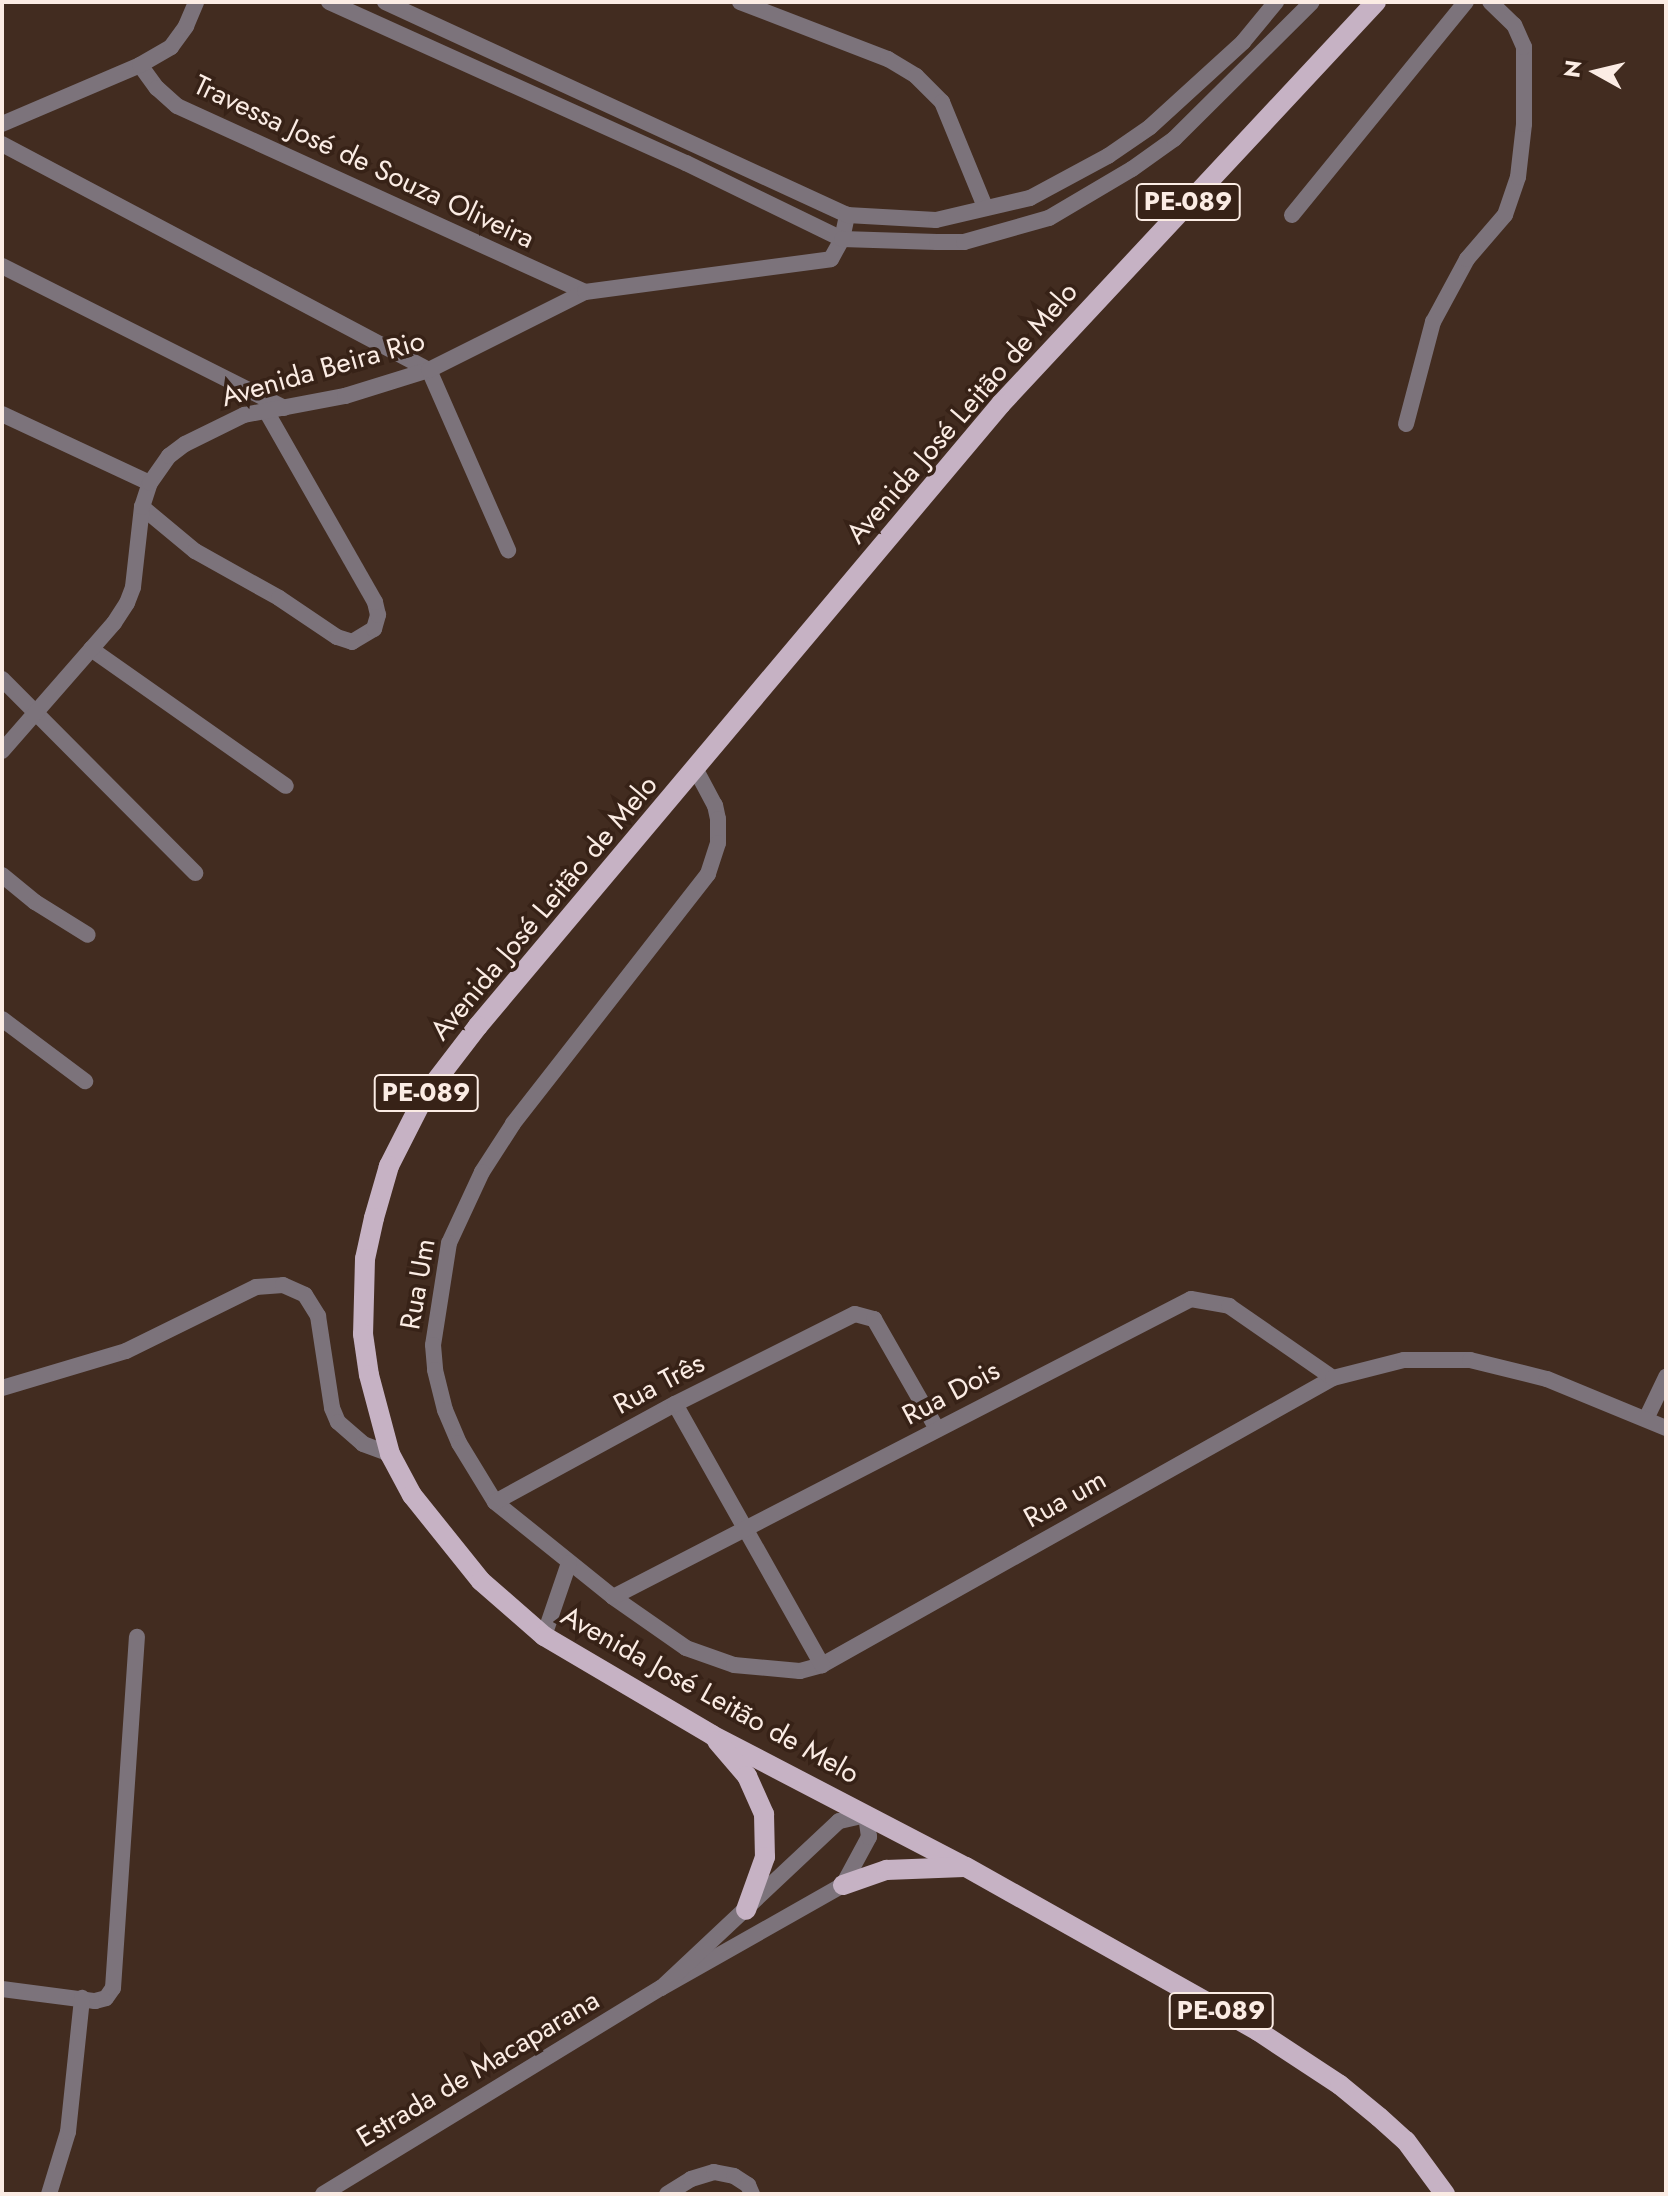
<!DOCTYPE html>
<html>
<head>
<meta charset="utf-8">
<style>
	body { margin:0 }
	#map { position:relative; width:1668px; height:2196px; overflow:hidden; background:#422c20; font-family:Jost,sans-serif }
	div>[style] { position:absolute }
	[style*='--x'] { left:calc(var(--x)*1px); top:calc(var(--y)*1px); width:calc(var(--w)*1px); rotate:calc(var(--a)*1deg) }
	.minor>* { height:16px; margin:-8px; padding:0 8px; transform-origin:8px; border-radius:8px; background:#7c737b }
	.tertiary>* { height:16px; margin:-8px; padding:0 8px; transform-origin:8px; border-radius:8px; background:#7c737b }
	.primary>* { height:20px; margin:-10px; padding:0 10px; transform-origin:10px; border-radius:10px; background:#c6b2c4 }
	span { translate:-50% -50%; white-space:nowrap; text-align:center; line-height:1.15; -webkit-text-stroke:7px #372217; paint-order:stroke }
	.shield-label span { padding:2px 6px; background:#372217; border:2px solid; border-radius:6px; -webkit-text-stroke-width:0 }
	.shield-label { font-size:26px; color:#fbece4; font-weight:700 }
	.street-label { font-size:28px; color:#fbece4 }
	.frame { position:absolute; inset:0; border:4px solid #fbece4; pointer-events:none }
	.north { position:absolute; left:1556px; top:32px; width:80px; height:80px; -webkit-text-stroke:6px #372217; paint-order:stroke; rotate:278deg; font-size:22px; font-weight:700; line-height:32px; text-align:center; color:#fbece4 }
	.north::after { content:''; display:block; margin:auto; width:28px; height:36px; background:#fbece4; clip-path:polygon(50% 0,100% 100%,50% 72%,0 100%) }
</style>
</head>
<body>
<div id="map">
	<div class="minor">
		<i style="--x:740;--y:2;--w:159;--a:21.1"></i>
		<i style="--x:888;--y:59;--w:33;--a:31"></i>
		<i style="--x:916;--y:76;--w:37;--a:45"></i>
		<i style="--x:942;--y:102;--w:113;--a:67.7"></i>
		<i style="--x:140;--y:65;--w:29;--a:54"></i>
		<i style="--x:157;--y:88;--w:27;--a:42"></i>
		<i style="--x:177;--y:106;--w:448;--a:24.5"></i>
		<i style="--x:2;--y:124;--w:150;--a:-23.1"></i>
		<i style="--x:140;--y:65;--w:36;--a:-30"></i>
		<i style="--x:171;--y:47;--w:26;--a:-54"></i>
		<i style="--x:186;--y:26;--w:26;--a:-67"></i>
		<i style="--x:2;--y:144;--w:483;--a:27.9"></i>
		<i style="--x:429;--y:370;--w:197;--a:66.3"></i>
		<i style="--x:1292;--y:215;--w:275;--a:-50.8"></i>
		<i style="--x:2;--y:266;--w:316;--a:26.7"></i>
		<i style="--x:2;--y:414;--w:163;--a:25"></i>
		<i style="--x:1406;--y:424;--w:106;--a:-75.2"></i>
		<i style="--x:1433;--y:322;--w:72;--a:-61.6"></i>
		<i style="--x:1467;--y:259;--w:58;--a:-49.2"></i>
		<i style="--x:1505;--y:215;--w:40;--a:-71.1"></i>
		<i style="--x:1518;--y:177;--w:53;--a:-83.5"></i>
		<i style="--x:1524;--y:124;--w:77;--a:-90"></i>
		<i style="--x:1524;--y:47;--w:24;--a:-114"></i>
		<i style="--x:1514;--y:25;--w:33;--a:-136"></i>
		<i style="--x:142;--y:507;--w:69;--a:39.7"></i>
		<i style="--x:195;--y:551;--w:96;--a:29.2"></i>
		<i style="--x:279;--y:598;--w:70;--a:33.9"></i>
		<i style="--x:337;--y:637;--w:16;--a:18"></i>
		<i style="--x:352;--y:642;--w:26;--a:-31"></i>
		<i style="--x:374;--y:629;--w:15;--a:-74"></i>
		<i style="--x:378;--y:615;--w:13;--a:-103"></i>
		<i style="--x:375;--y:602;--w:220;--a:-119.7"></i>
		<i style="--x:91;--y:649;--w:238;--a:35.1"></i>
		<i style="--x:2;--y:679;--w:274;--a:45.1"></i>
		<i style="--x:2;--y:751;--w:170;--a:-48.8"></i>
		<i style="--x:114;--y:623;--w:24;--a:-57"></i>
		<i style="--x:127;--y:603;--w:17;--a:-69"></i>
		<i style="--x:133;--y:587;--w:81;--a:-83.6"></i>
		<i style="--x:142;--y:507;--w:25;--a:-72"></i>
		<i style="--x:150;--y:483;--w:33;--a:-55"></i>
		<i style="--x:169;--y:456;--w:20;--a:-37"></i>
		<i style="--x:185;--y:444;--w:66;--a:-26.2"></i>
		<i style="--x:244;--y:415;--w:103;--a:-10.7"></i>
		<i style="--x:345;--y:396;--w:88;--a:-17.2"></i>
		<i style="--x:429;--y:370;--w:174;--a:-26.6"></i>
		<i style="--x:585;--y:292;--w:248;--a:-7.6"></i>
		<i style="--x:831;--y:259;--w:23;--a:-61"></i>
		<i style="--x:842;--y:239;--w:25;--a:-78"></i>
		<i style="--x:696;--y:770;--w:40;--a:62"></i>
		<i style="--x:715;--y:805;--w:14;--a:78"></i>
		<i style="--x:718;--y:819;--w:24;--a:90"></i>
		<i style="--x:718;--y:843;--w:33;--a:108"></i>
		<i style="--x:708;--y:874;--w:317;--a:128"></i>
		<i style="--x:513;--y:1124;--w:57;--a:122.9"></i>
		<i style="--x:482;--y:1172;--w:78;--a:114.9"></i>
		<i style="--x:449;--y:1243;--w:103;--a:98.9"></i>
		<i style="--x:433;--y:1345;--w:25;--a:85"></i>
		<i style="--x:435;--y:1370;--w:41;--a:76"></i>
		<i style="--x:445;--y:1410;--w:36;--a:67"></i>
		<i style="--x:459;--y:1443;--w:69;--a:58.6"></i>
		<i style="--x:495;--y:1502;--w:151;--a:38.8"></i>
		<i style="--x:613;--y:1597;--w:89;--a:34.9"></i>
		<i style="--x:686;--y:1648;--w:51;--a:19.5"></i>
		<i style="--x:734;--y:1665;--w:66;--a:5.2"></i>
		<i style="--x:800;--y:1671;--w:23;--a:-15"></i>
		<i style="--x:822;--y:1665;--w:586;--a:-29.32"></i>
		<i style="--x:2;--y:875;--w:43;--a:39.3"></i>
		<i style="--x:35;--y:902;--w:62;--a:31.9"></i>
		<i style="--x:2;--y:1019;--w:104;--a:36.8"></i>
		<i style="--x:2;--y:1388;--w:129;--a:-16.6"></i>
		<i style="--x:126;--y:1351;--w:145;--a:-26.2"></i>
		<i style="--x:256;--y:1287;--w:27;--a:-4"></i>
		<i style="--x:283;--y:1285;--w:24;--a:24"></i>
		<i style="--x:305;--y:1295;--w:25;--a:58"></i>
		<i style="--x:318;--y:1316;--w:93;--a:81.3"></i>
		<i style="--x:332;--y:1408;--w:15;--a:67"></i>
		<i style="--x:338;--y:1422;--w:33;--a:41"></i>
		<i style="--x:363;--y:1444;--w:29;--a:20"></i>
		<i style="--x:675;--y:1404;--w:300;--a:60.6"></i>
		<i style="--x:1646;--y:1419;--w:47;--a:-64.5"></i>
		<i style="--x:495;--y:1502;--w:205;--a:-28.6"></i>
		<i style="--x:675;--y:1404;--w:201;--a:-26.6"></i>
		<i style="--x:855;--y:1314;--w:20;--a:15"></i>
		<i style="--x:874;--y:1319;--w:127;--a:60.2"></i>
		<i style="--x:613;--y:1597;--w:650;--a:-27.27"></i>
		<i style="--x:1191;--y:1299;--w:39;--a:10"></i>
		<i style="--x:1229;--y:1306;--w:126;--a:34.7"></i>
		<i style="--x:1333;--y:1378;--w:73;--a:-14.2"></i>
		<i style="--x:1404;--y:1360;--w:66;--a:0"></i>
		<i style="--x:1470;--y:1360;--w:79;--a:13.9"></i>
		<i style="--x:1547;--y:1379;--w:129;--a:22.4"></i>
		<i style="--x:544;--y:1636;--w:77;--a:-71.1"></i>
		<i style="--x:2;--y:1989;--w:94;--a:7.4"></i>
		<i style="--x:95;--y:2001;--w:11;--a:-15"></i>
		<i style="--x:106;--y:1998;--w:12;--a:-55"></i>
		<i style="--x:113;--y:1988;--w:352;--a:-86.1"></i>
		<i style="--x:49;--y:2194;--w:65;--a:-73"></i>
		<i style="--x:68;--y:2132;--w:135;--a:-84"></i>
		<i style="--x:667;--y:2194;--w:28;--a:-32"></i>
		<i style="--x:691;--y:2179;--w:24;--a:-17"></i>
		<i style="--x:714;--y:2172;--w:20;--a:11"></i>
		<i style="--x:734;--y:2176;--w:17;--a:33"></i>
		<i style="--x:748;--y:2185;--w:10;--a:66"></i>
	</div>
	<div class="tertiary">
		<i style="--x:329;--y:2;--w:392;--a:24.3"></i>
		<i style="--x:686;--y:163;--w:174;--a:26"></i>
		<i style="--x:842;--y:239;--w:95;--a:1.8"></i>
		<i style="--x:937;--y:242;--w:27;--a:0"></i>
		<i style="--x:964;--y:242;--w:88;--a:-15.8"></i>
		<i style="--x:1049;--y:218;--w:96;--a:-30.6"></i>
		<i style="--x:1132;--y:169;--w:52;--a:-35.5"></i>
		<i style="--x:1174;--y:139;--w:194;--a:-44.8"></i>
		<i style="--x:385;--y:2;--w:509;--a:24.75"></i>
		<i style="--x:847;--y:215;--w:89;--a:3.2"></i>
		<i style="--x:936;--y:220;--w:97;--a:-13.2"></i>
		<i style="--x:1030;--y:198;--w:89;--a:-28.3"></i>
		<i style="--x:1108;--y:156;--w:51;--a:-34.6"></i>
		<i style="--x:1150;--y:127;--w:126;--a:-42.4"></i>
		<i style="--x:1243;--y:42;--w:52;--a:-50.5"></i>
		<i style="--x:323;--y:2194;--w:396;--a:-31.4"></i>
		<i style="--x:661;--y:1988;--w:209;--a:-29.5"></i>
		<i style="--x:843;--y:1885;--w:55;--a:-61.6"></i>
		<i style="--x:869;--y:1837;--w:22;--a:-98"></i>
		<i style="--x:866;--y:1815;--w:28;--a:167"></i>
		<i style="--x:839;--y:1821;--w:244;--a:136.8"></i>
	</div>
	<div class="primary">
		<i style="--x:1376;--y:2;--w:550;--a:133.01"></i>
		<i style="--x:1001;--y:404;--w:813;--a:130.06"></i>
		<i style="--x:478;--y:1026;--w:87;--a:127.5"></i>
		<i style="--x:425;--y:1095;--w:80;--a:116.9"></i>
		<i style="--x:389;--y:1166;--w:54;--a:106.1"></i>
		<i style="--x:374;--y:1218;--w:42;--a:102.4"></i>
		<i style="--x:365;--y:1259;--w:75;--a:91.5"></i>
		<i style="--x:363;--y:1334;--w:41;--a:81.7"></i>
		<i style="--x:369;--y:1375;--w:82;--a:75.1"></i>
		<i style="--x:390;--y:1454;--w:47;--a:61.8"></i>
		<i style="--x:412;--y:1495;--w:110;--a:51.3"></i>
		<i style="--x:481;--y:1581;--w:84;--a:41.1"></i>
		<i style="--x:544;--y:1636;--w:195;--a:30.5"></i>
		<i style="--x:712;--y:1735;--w:286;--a:27.5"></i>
		<i style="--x:966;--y:1867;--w:335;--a:29.3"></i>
		<i style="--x:1258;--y:2031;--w:98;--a:33.4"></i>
		<i style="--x:1340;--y:2085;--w:50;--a:39.4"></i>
		<i style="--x:1379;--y:2117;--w:36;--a:42"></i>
		<i style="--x:1406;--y:2141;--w:66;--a:53.7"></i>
		<i style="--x:717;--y:1741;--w:46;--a:49.4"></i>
		<i style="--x:747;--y:1776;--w:42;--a:65.9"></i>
		<i style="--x:764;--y:1814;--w:43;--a:88.7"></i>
		<i style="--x:765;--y:1857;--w:56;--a:109.7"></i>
		<i style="--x:843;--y:1885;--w:46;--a:-19.2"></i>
		<i style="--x:886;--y:1870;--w:78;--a:-2.2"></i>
	</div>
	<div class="shield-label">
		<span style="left:1188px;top:202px">PE-089</span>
		<span style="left:426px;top:1093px">PE-089</span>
		<span style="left:1221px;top:2011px">PE-089</span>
	</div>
	<div class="street-label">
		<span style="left:364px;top:162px;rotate:25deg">Travessa José de Souza Oliveira</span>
		<span style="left:323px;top:369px;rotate:-16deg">Avenida Beira Rio</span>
		<span style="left:962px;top:413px;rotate:-49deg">Avenida José Leitão de Melo</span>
		<span style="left:544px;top:908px;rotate:-50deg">Avenida José Leitão de Melo</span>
		<span style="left:418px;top:1284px;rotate:-80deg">Rua Um</span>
		<span style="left:659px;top:1384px;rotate:-28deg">Rua Três</span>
		<span style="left:951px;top:1393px;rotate:-28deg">Rua Dois</span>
		<span style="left:1065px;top:1499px;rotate:-29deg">Rua um</span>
		<span style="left:710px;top:1695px;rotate:29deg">Avenida José Leitão de Melo</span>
		<span style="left:478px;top:2069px;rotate:-31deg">Estrada de Macaparana</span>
	</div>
	<div class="frame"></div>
	<div class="north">N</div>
</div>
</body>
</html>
